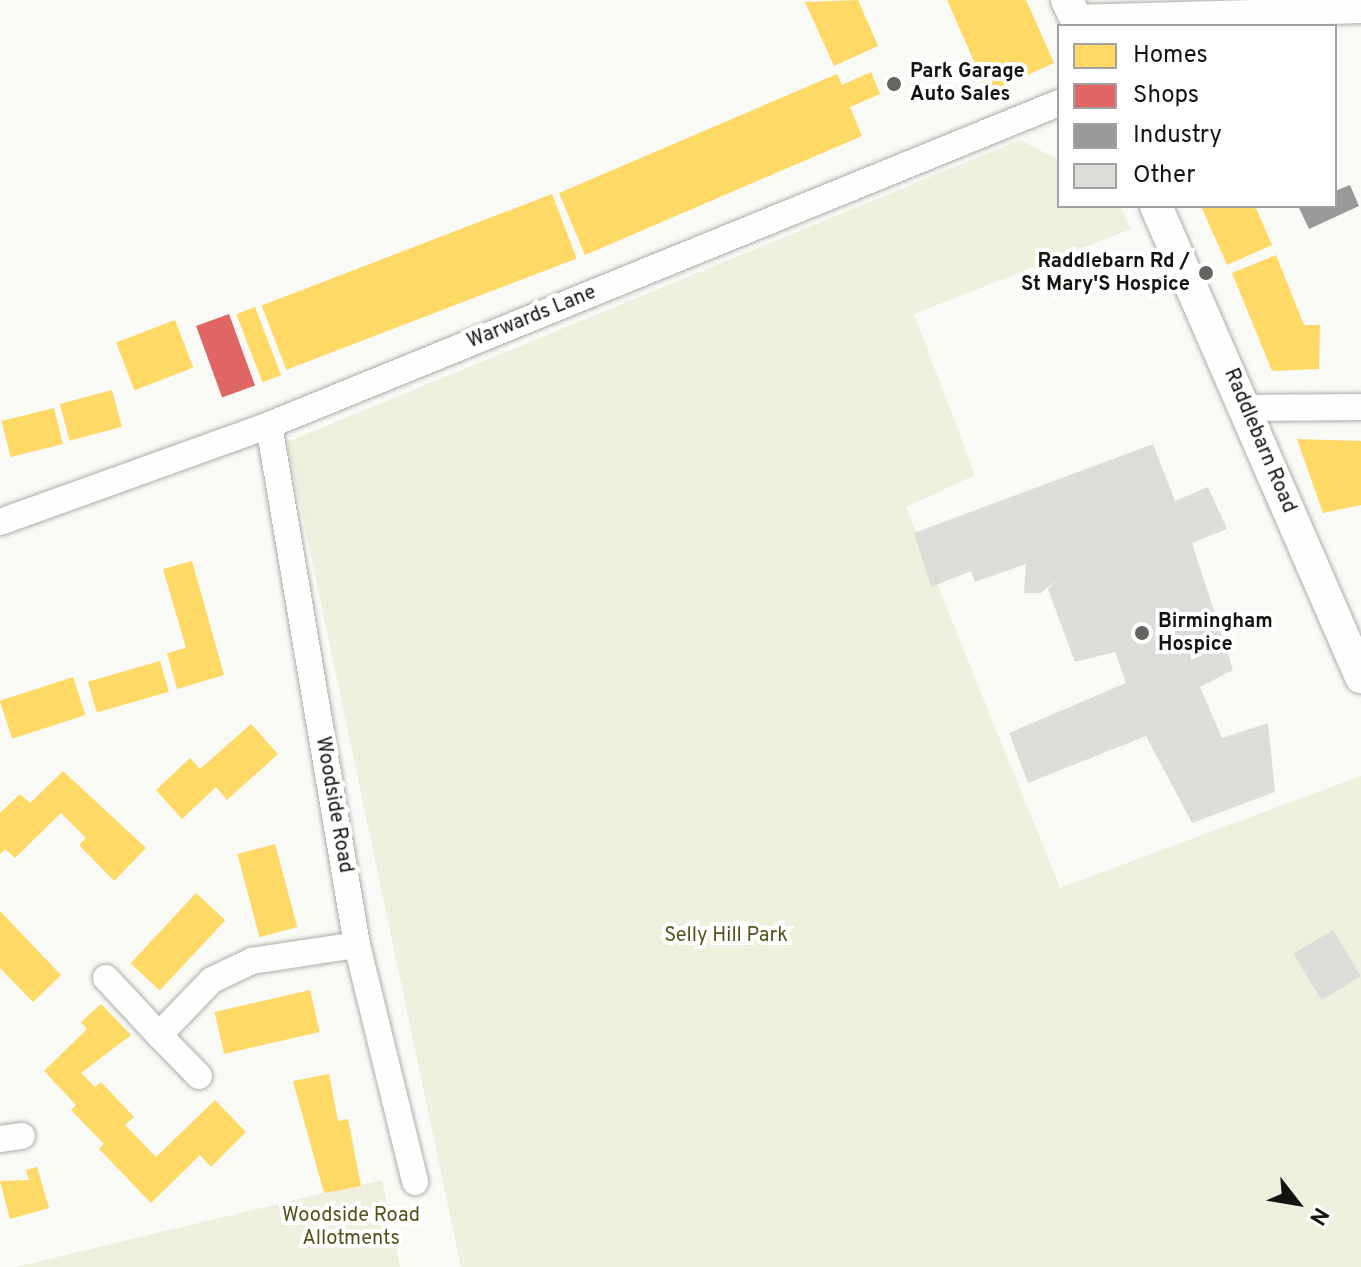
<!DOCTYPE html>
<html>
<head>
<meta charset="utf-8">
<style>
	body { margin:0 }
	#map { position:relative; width:1361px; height:1267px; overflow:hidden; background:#f9f9f5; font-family:Overpass,sans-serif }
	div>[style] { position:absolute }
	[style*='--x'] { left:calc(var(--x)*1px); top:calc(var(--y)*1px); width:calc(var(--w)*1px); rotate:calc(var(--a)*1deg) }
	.green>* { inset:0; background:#efefde }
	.homes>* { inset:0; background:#ffd966; transform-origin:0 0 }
	.shops>* { inset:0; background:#e06666; transform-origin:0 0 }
	.industry>* { inset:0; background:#999 }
	.building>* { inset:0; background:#dcdcd9; transform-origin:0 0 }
	.roads { filter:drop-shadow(0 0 2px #adada9) drop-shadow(0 0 2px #adada9) }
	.minor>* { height:26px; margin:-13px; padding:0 13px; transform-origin:13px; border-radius:13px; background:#fefefe }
	.tertiary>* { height:32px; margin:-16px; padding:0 16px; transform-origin:16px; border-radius:16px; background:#fefefe }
	.dots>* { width:22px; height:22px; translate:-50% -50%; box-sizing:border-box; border:4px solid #fff; border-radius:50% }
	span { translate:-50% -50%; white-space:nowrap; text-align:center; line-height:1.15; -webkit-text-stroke:8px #fff; paint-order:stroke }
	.poi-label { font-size:20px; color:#131310; font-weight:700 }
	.left { translate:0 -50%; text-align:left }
	.right { translate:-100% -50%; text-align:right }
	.street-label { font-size:20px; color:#131310 }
	.park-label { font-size:20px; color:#535019 }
	.legend { position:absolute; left:1057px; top:24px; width:280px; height:184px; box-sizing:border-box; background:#fff; border:2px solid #a1a19f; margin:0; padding:10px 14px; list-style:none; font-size:24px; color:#131310 }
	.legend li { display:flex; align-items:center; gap:16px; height:40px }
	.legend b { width:40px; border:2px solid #a1a19f }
	.north { position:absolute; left:1257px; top:1163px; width:80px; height:80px; -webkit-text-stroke:6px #fff; paint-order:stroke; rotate:121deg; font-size:22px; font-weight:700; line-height:32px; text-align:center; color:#131310 }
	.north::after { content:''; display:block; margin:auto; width:28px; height:36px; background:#131310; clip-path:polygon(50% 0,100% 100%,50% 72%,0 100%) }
</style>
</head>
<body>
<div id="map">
	<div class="green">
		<i style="clip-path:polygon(1020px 140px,1059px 160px,1059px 206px,1120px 206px,1131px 229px,914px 314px,975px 475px,906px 507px,1060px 888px,1361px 776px,1361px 1267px,461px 1267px,287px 442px)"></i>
		<i style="clip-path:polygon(382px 1180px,400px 1267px,16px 1267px,324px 1193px)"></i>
	</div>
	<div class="homes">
		<i style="clip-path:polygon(858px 0,878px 46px,834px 66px,805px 2px)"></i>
		<i style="clip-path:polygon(947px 0,1026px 0,1054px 63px,988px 93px)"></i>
		<i style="clip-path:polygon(871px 72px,880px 94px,850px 107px,862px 136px,585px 255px,559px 193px,837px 74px,842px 85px)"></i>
		<i style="left:552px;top:194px;width:69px;height:311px;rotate:69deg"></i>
		<i style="clip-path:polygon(1201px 206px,1255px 206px,1272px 245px,1227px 265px)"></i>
		<i style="clip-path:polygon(1276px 255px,1304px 325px,1320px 325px,1319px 369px,1272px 371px,1232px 273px)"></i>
		<i style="left:255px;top:307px;width:73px;height:20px;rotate:69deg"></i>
		<i style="left:175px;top:320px;width:51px;height:63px;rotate:69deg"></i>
		<i style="left:112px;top:390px;width:38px;height:54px;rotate:75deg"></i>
		<i style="left:54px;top:408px;width:37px;height:54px;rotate:76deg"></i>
		<i style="clip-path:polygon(1297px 439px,1361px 441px,1361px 505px,1323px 513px)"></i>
		<i style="clip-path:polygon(192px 561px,224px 675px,177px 689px,167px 653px,186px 648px,163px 569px)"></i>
		<i style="left:160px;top:661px;width:32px;height:75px;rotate:74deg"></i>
		<i style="left:73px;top:677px;width:40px;height:77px;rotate:72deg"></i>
		<i style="clip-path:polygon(251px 724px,278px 754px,227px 800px,216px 787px,182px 819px,156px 790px,190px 758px,200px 769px)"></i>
		<i style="clip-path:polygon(63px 771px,146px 848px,114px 881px,79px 845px,86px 838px,61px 813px,15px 858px,5px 849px,0 854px,0 813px,20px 794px,30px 803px)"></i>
		<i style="left:275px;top:844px;width:86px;height:39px;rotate:75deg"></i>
		<i style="left:196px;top:893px;width:40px;height:96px;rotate:43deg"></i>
		<i style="clip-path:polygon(0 911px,61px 975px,33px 1002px,0 968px)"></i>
		<i style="left:310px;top:990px;width:43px;height:98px;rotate:77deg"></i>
		<i style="clip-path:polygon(101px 1004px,131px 1035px,81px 1073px,95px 1087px,101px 1082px,134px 1117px,125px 1125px,156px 1157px,215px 1100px,246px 1132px,211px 1167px,200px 1155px,151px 1203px,99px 1149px,104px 1144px,71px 1110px,76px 1105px,44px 1071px,87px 1029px,81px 1022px)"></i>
		<i style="clip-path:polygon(329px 1074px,338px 1121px,348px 1119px,361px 1186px,324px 1193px,293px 1081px)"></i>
		<i style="clip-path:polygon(37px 1167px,49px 1208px,10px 1219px,0 1181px,29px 1180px,26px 1170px)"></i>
	</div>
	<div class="shops">
		<i style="left:229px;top:314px;width:76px;height:35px;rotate:70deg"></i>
	</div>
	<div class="industry">
		<i style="clip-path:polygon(1350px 185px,1359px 206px,1309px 229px,1299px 208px,1335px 206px,1335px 191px)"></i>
	</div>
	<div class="building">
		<i style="clip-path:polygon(1153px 444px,1175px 501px,1208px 487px,1227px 529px,1192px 543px,1233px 670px,1200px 687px,1222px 738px,1268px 723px,1275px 792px,1192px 823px,1146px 736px,1028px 783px,1009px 733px,1126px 683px,1115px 652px,1075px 662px,1048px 589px,1057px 580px,1041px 593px,1024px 593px,1026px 564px,975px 582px,971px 571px,931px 587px,914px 533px)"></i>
		<i style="left:1333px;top:930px;width:54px;height:46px;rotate:59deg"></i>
	</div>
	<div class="roads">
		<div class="minor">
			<i style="--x:1075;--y:18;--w:286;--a:-1.6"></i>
			<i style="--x:1245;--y:408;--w:116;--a:-0.5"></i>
			<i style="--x:269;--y:425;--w:527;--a:80.39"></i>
			<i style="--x:357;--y:945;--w:244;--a:76.2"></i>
			<i style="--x:0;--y:522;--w:286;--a:-19.8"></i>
			<i style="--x:269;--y:425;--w:853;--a:-22.18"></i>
			<i style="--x:106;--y:978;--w:78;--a:47.1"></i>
			<i style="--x:199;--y:1076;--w:57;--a:-134.3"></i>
			<i style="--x:159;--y:1035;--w:76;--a:-46.1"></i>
			<i style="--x:212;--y:980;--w:44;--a:-25.4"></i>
			<i style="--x:252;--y:961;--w:106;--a:-8.7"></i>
			<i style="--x:0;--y:1139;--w:22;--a:-8"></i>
		</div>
		<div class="tertiary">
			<i style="--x:1067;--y:0;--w:29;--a:65"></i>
			<i style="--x:1156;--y:206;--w:514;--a:66.48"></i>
		</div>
	</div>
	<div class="dots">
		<i style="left:894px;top:84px;background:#646460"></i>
		<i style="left:1206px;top:273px;background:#646460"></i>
		<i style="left:1142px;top:633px;background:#646460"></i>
	</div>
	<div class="poi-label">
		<span class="left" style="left:910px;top:84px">Park Garage<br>Auto Sales</span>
		<span class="right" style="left:1190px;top:274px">Raddlebarn Rd /<br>St Mary'S Hospice</span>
		<span class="left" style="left:1158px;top:634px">Birmingham<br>Hospice</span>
	</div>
	<div class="street-label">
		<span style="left:532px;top:318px;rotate:-22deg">Warwards Lane</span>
		<span style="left:1259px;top:441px;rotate:67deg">Raddlebarn Road</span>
		<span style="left:333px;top:805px;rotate:80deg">Woodside Road</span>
	</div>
	<div class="park-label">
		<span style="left:726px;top:936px">Selly Hill Park</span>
		<span style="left:351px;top:1228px">Woodside Road<br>Allotments</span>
	</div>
	<ul class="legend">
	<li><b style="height:22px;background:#ffd966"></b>Homes</li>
	<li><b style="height:22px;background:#e06666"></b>Shops</li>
	<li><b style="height:22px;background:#999"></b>Industry</li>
	<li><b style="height:22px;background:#dcdcd9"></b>Other</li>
	</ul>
	<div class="north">N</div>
</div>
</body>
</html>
